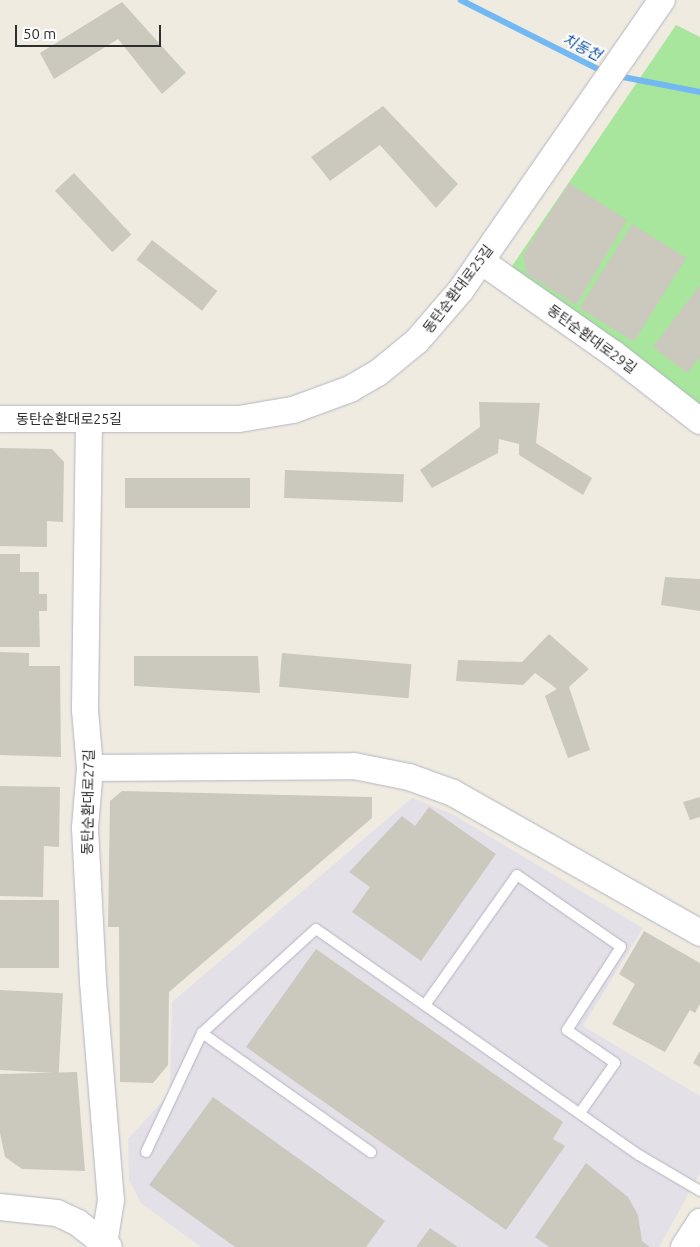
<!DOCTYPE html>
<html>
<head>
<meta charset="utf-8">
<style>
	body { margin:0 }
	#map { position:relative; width:700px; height:1247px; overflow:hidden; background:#efebe0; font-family:Ubuntu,"Noto Sans KR",sans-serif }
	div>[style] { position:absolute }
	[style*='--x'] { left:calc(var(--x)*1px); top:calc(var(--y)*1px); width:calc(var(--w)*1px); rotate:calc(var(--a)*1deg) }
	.industrial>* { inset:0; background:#e4e0e8 }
	.green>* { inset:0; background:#a7e69c }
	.stream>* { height:5.5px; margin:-2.75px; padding:0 2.75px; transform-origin:2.75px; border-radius:2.75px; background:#72b8f2 }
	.building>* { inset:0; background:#cbc9be; transform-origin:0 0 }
	.roads { filter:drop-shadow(0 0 1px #b4b4c1) drop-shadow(0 0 1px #b4b4c1) }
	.lane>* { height:10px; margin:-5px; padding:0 5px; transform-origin:5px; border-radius:5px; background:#fff }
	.secondary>* { height:26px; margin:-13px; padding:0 13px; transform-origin:13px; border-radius:13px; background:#fff }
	span { translate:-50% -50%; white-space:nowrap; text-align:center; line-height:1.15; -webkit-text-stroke:4px #fff; paint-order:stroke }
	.street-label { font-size:14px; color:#2e2e2e }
	.water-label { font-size:15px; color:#0b52a5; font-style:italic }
	.scale { position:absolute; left:15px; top:25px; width:146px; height:22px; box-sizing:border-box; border:2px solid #2e2e2e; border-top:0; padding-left:6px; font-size:15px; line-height:18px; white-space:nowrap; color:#2e2e2e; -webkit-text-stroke:4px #fff; paint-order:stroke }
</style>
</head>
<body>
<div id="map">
	<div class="industrial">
		<i style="clip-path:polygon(412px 798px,452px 814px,643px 928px,583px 1026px,700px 1096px,700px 1173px,659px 1247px,201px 1247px,141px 1203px,129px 1180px,128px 1139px,170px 1093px,172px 1002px)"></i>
	</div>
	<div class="green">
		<i style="clip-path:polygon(676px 25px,700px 37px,700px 415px,510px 269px)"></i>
	</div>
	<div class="stream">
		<i style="--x:461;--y:0;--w:160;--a:26.7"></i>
		<i style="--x:618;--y:76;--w:84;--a:11"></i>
	</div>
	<div class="building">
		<i style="clip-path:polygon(122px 2px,186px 73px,162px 94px,118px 39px,54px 79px,40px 53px)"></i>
		<i style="clip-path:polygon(383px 106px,458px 184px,436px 208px,380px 145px,330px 181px,311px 157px)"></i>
		<i style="left:74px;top:173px;width:84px;height:26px;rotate:47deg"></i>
		<i style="clip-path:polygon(569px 183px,627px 220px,576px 305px,527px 274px,523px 255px)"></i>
		<i style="left:632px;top:224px;width:64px;height:99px;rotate:32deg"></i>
		<i style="left:152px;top:240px;width:83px;height:25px;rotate:38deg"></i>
		<i style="clip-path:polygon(700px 285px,700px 357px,687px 373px,653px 347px)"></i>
		<i style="clip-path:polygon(479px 402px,540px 403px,536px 443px,592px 478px,583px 495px,519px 455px,519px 444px,499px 439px,498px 453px,432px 488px,420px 470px,480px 427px)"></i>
		<i style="clip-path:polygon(0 448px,52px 449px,64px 462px,63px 522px,47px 521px,47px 547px,0 546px)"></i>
		<i style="left:285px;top:470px;width:119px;height:28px;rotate:2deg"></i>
		<i style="left:125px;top:478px;width:125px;height:30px"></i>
		<i style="clip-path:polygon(0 554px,20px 554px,20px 572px,39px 572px,39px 594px,47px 594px,47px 611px,39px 611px,40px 647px,0 647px)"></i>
		<i style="clip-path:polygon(665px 577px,700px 579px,700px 611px,661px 605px)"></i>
		<i style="clip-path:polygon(549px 634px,589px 669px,569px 687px,590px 750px,568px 758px,545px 696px,557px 689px,535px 673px,523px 685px,456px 681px,458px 660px,522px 662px)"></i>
		<i style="clip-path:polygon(0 652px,29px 653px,29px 666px,60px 666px,61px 757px,0 755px)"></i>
		<i style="left:282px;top:653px;width:130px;height:34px;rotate:5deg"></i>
		<i style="clip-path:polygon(134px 656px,258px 656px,260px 693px,134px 686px)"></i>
		<i style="clip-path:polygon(0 786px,60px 787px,59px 847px,44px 846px,43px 897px,0 896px)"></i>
		<i style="clip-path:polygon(122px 791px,372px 797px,372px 818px,169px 992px,168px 1065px,153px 1083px,120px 1082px,119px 927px,108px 927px,110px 801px)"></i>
		<i style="clip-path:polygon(700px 797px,700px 817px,690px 820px,683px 802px)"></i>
		<i style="clip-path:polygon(429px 807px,496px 854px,421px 961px,352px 912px,370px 887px,349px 872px,402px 816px,415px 826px)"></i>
		<i style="left:59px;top:900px;width:68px;height:59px;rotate:90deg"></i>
		<i style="clip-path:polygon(644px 931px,700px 963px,700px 1004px,695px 1013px,690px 1010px,665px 1052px,612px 1024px,635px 984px,619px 974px)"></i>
		<i style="clip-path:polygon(316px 949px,563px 1122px,553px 1139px,565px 1146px,506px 1230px,246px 1047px)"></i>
		<i style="left:0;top:990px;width:63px;height:80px;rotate:3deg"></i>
		<i style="clip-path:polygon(700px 1051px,700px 1067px,693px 1063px)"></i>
		<i style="clip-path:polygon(77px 1072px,85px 1171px,22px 1169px,5px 1157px,0 1133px,0 1074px)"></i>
		<i style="clip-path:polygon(213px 1097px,385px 1221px,366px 1247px,235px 1247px,149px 1185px)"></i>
		<i style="clip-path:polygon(586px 1163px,628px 1197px,638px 1215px,642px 1241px,650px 1247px,549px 1247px,535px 1237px)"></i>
		<i style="clip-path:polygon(430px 1228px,458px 1247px,416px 1247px)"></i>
	</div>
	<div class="roads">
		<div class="lane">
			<i style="--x:425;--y:1005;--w:159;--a:-54.7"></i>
			<i style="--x:517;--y:875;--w:126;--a:34.7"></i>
			<i style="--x:621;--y:947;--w:99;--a:123"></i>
			<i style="--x:567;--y:1030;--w:58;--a:34.5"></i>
			<i style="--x:615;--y:1063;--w:61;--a:125"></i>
			<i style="--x:202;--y:1033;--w:207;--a:35.2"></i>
			<i style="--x:146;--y:1152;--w:132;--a:-64.8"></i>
			<i style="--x:202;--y:1033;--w:154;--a:-42.4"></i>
			<i style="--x:316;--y:929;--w:394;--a:35"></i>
			<i style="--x:639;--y:1155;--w:71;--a:30.5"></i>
		</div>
		<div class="secondary">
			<i style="--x:481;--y:261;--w:162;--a:35"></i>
			<i style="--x:614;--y:354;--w:109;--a:37.9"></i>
			<i style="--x:0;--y:419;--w:239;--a:0"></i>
			<i style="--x:239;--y:419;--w:55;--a:-9.5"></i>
			<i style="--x:293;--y:410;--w:61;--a:-20.2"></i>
			<i style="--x:350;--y:389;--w:32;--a:-30"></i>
			<i style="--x:378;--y:373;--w:50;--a:-39.4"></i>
			<i style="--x:417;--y:341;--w:67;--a:-49.2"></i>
			<i style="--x:461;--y:290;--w:353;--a:-55.3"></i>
			<i style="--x:89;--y:419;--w:291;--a:90.8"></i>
			<i style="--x:85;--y:710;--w:58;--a:85.1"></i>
			<i style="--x:90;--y:768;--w:60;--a:94.8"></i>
			<i style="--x:85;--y:828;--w:154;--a:87"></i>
			<i style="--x:93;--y:982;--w:219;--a:85.3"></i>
			<i style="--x:111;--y:1200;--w:45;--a:99"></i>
			<i style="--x:90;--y:768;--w:264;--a:-0.4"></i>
			<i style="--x:354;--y:766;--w:56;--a:11.3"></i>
			<i style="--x:409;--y:777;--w:47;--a:20"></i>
			<i style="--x:453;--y:793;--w:284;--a:29.5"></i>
			<i style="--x:0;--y:1207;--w:57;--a:6"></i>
			<i style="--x:57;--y:1213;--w:23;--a:25"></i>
			<i style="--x:78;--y:1223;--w:39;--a:38"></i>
			<i style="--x:684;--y:1247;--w:30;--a:-57"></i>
		</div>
	</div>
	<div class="street-label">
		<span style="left:458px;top:289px;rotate:-53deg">동탄순환대로25길</span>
		<span style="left:592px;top:339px;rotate:36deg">동탄순환대로29길</span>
		<span style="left:69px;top:419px">동탄순환대로25길</span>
		<span style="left:88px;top:802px;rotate:-89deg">동탄순환대로27길</span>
	</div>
	<div class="water-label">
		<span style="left:582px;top:47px;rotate:27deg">치동천</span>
	</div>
	<div class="scale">50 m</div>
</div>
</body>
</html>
